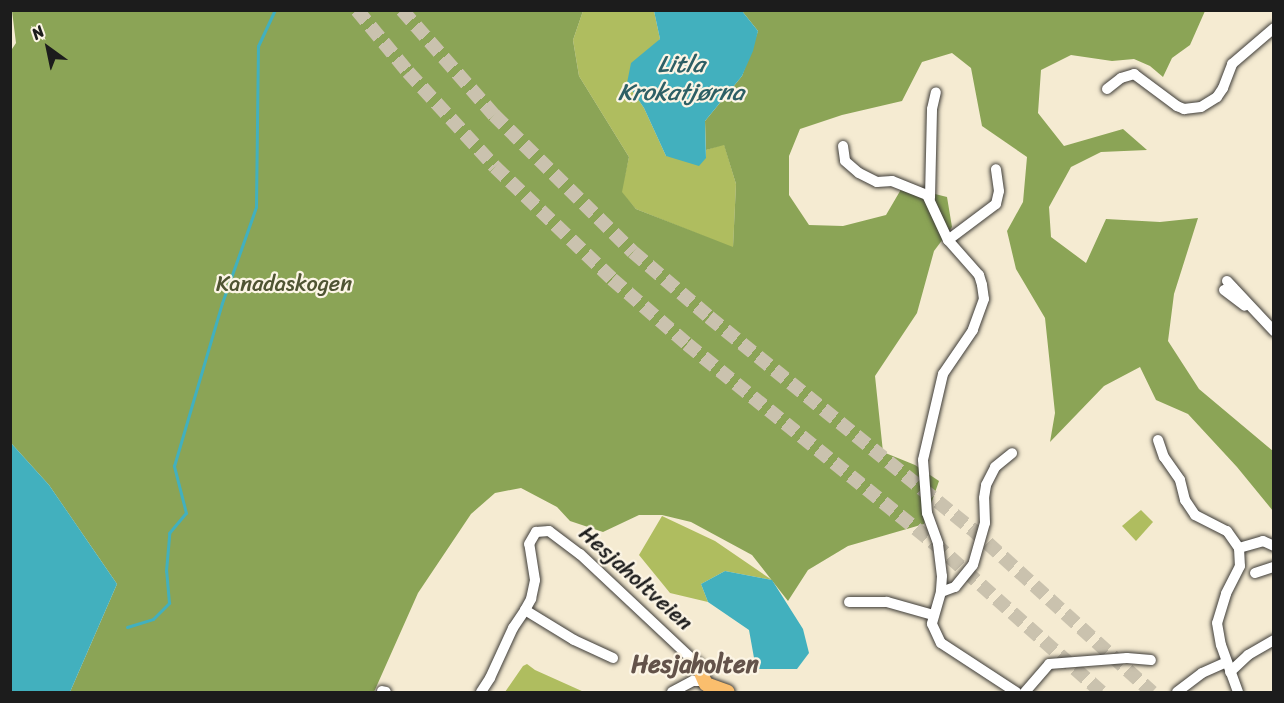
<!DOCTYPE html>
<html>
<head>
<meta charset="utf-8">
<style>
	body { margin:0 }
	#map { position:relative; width:1284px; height:703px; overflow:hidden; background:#f5ebd2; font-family:Sriracha,sans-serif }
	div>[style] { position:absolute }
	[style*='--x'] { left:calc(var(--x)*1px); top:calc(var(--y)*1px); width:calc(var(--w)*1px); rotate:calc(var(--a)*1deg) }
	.green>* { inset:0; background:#afbd5f }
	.forest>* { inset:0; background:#8ba456 }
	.water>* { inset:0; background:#42b0be }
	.stream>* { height:3px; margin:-1.5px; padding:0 1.5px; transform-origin:1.5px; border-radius:1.5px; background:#42b0be }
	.major-tunnel>* { height:14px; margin-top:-7px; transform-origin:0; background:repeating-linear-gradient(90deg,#cac2ae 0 14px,transparent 0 21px) }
	.roads { filter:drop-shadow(0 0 2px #3d3b37) drop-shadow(0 0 2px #3d3b37) }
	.minor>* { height:10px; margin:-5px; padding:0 5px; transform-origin:5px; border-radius:5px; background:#fff }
	.major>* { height:14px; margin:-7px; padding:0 7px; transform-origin:7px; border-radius:7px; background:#fabe6d }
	span { translate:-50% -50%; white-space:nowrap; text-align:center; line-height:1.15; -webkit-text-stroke:4.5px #fcf5e5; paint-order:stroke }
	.park-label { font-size:22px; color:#4f5433 }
	.street-label { font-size:22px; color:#1c1c1c }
	.water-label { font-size:24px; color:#2d5f65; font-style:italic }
	.neighbourhood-label { font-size:24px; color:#63534a; font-weight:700 }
	.frame { position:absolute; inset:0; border:12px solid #1c1c1c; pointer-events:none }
	.north { position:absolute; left:18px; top:18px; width:60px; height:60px; -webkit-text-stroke:4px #fcf5e5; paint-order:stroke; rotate:327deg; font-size:16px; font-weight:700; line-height:24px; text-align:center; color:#1c1c1c }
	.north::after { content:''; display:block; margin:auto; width:21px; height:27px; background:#1c1c1c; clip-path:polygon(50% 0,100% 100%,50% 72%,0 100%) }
</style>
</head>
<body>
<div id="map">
	<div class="green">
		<i style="clip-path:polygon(583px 11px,654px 11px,660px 39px,627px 83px,644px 108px,666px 156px,706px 158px,706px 150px,724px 144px,736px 184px,733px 248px,636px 209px,621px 192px,629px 157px,579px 76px,573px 40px)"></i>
		<i style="clip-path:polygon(1141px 510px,1153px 522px,1136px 541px,1122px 526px)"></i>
		<i style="clip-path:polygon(662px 516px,715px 541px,772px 580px,725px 571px,701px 584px,708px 602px,670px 593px,639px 555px)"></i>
		<i style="clip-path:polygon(527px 664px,535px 670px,584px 692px,505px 692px,523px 666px)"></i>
	</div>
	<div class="forest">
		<i style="clip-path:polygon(12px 11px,583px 11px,573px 40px,579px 76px,629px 157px,622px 192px,636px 209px,733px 247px,736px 184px,724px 145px,706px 150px,705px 121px,742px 76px,758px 31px,742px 11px,1205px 11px,1190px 45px,1172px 58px,1163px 77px,1150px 66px,1134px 59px,1112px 61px,1071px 55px,1041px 70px,1038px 113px,1064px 146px,1123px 129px,1147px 150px,1101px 152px,1071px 167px,1049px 207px,1051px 237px,1086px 263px,1106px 219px,1160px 222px,1198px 218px,1174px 294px,1168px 341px,1199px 389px,1273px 451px,1273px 511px,1237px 467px,1188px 414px,1156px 400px,1140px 367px,1104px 386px,1050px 442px,1055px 413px,1045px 318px,1016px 269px,1007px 231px,1023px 202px,1027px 157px,982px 126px,971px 68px,952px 53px,922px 62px,902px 101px,842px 115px,800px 129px,789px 156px,789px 195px,809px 225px,843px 226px,886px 215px,903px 186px,947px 197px,952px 227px,934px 251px,917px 313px,875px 376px,883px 452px,915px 465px,939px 481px,924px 524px,848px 546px,808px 570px,788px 601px,752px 555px,691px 522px,662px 515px,639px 515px,603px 532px,570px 521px,557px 507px,521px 488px,495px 493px,471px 514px,418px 593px,374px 692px,70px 692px,117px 584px,49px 485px,11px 443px,10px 52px,16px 43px)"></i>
	</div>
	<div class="water">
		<i style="clip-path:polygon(654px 11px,742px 11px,758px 31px,753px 51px,742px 76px,705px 121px,706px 158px,699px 166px,666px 156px,644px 108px,627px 83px,631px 63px,660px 39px)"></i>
		<i style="clip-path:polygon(11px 443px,49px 485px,117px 584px,70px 692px,11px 692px)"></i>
		<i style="clip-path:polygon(725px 571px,772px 580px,803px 629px,809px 653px,797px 669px,756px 669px,749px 630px,708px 602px,701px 584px)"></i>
	</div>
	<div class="stream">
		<i style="--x:127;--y:627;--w:27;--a:-17"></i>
		<i style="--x:153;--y:619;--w:23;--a:-45"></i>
		<i style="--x:169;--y:603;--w:32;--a:-95"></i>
		<i style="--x:166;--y:571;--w:38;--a:-85"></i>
		<i style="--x:169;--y:533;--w:26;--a:-50"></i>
		<i style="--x:186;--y:513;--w:49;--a:-104.3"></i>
		<i style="--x:174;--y:466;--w:170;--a:-73.6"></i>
		<i style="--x:222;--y:303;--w:102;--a:-70.5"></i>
		<i style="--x:256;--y:207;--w:161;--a:-89.3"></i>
		<i style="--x:258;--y:46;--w:40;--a:-65"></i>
	</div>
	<div class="major-tunnel">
		<i style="--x:357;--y:10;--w:80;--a:50.6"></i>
		<i style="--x:408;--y:72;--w:129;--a:47.5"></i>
		<i style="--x:495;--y:167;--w:162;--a:43.7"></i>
		<i style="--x:612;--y:279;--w:99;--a:40.9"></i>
		<i style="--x:687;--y:344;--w:317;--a:38.9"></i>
		<i style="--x:934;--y:543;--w:224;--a:41.7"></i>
		<i style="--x:402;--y:10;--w:140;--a:48.8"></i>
		<i style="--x:494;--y:115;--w:195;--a:44.6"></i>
		<i style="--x:633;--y:252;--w:100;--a:40.5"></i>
		<i style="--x:709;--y:317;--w:338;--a:38.9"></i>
		<i style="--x:972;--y:529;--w:243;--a:42.2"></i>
	</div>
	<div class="roads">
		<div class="minor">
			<i style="--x:1107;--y:89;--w:18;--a:-38"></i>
			<i style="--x:1121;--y:78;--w:14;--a:-17"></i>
			<i style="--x:1134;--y:74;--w:54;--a:36.7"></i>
			<i style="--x:1177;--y:106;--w:8;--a:23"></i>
			<i style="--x:1184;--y:109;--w:17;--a:-7"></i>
			<i style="--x:1201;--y:107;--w:19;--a:-32"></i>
			<i style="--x:1217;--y:97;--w:11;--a:-56"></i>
			<i style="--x:1223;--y:88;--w:26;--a:-69"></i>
			<i style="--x:1232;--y:64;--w:55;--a:-40.6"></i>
			<i style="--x:843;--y:146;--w:15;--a:82"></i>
			<i style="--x:845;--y:161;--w:18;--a:41"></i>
			<i style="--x:859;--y:173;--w:20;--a:27"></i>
			<i style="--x:877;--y:182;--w:15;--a:-4"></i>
			<i style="--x:892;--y:181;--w:38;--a:22"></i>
			<i style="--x:927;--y:195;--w:50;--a:65"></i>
			<i style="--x:948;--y:240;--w:47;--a:48.5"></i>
			<i style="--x:979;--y:275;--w:10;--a:73"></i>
			<i style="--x:982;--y:285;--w:14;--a:82"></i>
			<i style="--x:984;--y:299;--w:33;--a:110"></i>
			<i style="--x:973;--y:330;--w:53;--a:124.3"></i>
			<i style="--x:943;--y:374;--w:88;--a:103.1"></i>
			<i style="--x:923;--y:460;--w:53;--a:85.7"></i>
			<i style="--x:927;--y:513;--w:33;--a:70"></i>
			<i style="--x:938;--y:544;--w:32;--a:83"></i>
			<i style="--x:942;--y:576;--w:16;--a:94"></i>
			<i style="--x:941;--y:592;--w:33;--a:106"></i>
			<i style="--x:932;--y:624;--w:21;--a:65"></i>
			<i style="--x:941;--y:643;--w:90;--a:33.2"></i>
			<i style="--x:930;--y:198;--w:89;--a:-88.7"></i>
			<i style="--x:932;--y:109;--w:17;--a:-77"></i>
			<i style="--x:948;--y:240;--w:60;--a:-36.9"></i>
			<i style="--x:996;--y:204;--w:13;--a:-77"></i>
			<i style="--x:999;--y:191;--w:22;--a:-98"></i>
			<i style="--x:1227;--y:281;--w:69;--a:46.8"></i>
			<i style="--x:1224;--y:290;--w:26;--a:37"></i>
			<i style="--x:1158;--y:440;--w:18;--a:71"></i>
			<i style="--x:1164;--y:457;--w:28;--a:55"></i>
			<i style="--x:1180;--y:480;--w:21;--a:76"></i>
			<i style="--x:1185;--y:500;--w:18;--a:56"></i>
			<i style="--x:1195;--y:515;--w:36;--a:27"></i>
			<i style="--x:1227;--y:531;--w:21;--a:55"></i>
			<i style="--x:1239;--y:548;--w:18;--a:87"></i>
			<i style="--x:1240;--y:566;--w:31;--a:117"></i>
			<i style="--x:1226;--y:594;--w:30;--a:107"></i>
			<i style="--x:1217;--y:623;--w:22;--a:80"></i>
			<i style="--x:1221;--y:645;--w:50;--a:70.1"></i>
			<i style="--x:1239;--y:548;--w:25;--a:-16"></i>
			<i style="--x:1263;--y:541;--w:12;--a:24"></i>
			<i style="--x:1255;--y:573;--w:20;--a:-18"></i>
			<i style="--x:941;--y:592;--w:15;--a:-20"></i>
			<i style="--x:955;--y:587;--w:28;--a:-51"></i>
			<i style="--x:973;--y:565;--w:44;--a:-74.1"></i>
			<i style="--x:985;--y:523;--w:25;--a:-92"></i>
			<i style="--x:984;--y:498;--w:13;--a:-81"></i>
			<i style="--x:986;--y:485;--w:20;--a:-63"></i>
			<i style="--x:995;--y:467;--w:22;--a:-39"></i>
			<i style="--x:849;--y:602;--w:38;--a:0"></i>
			<i style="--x:887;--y:602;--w:48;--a:15.8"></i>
			<i style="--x:525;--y:610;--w:13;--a:-61"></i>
			<i style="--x:531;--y:599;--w:19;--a:-78"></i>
			<i style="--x:535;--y:580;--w:36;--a:-99"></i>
			<i style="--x:529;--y:544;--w:14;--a:-60"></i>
			<i style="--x:536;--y:532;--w:13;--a:-4"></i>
			<i style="--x:549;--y:531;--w:39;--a:37"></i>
			<i style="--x:580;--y:554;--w:161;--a:43.2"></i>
			<i style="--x:1230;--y:672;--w:25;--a:-43"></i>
			<i style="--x:1248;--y:655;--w:30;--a:-30"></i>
			<i style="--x:382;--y:691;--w:4;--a:14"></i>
			<i style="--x:481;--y:692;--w:17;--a:-57"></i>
			<i style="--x:490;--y:678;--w:55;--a:-65.3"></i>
			<i style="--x:513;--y:628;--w:22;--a:-56"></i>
			<i style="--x:525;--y:610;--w:57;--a:31.5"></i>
			<i style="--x:574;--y:640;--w:43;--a:24.8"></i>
			<i style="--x:672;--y:692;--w:24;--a:-28"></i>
			<i style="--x:693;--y:681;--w:10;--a:0"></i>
			<i style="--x:1025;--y:692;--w:37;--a:-49"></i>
			<i style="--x:1049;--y:664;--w:78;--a:-4.4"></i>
			<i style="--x:1127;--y:658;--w:24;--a:5"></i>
			<i style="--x:1177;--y:692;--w:31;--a:-37"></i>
			<i style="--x:1202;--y:673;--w:27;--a:-24"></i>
		</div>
		<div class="major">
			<i style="--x:697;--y:664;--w:22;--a:66"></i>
			<i style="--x:706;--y:684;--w:23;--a:20"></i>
		</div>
	</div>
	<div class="park-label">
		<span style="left:284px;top:284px">Kanadaskogen</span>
	</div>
	<div class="street-label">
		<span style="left:636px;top:578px;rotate:42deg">Hesjaholtveien</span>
	</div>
	<div class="water-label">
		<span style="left:681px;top:79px">Litla<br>Krokatjørna</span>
	</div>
	<div class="neighbourhood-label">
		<span style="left:695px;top:665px">Hesjaholten</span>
	</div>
	<div class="frame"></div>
	<div class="north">N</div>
</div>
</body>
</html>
